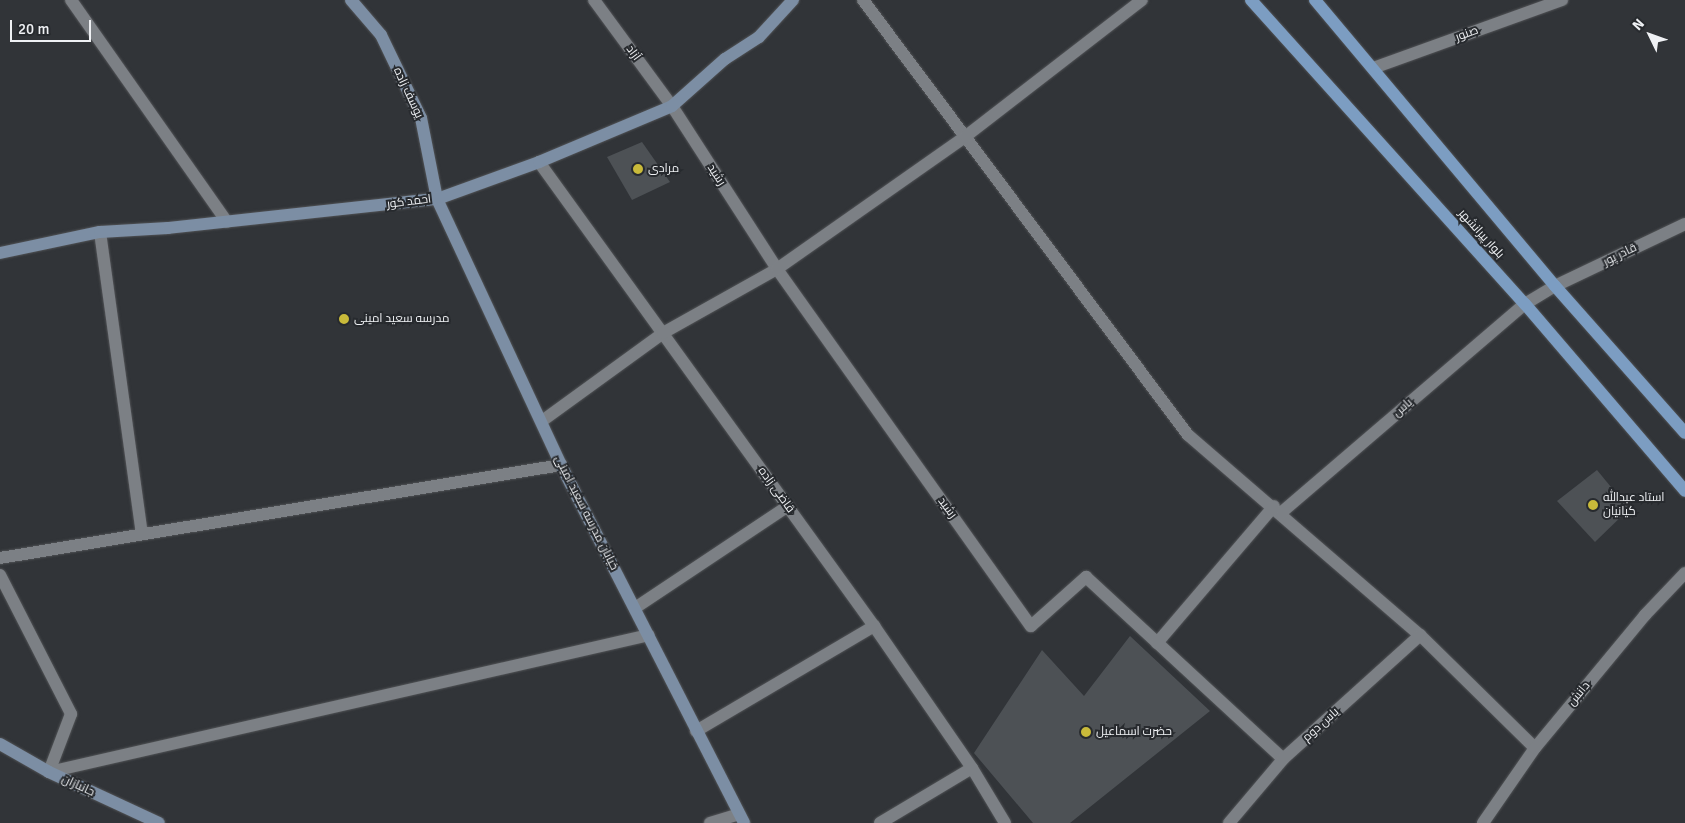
<!DOCTYPE html>
<html>
<head>
<meta charset="utf-8">
<style>
	body { margin:0 }
	#map { position:relative; width:1685px; height:823px; overflow:hidden; background:#313438; font-family:Signika,Cairo,sans-serif }
	div>[style] { position:absolute }
	[style*='--x'] { left:calc(var(--x)*1px); top:calc(var(--y)*1px); width:calc(var(--w)*1px); rotate:calc(var(--a)*1deg) }
	.building>* { inset:0; background:#4d5155 }
	.roads { filter:drop-shadow(0 0 1px #515356) drop-shadow(0 0 1px #515356) }
	.street>* { height:12px; margin:-6px; padding:0 6px; transform-origin:6px; border-radius:6px; background:#7c8085 }
	.secondary>* { height:12px; margin:-6px; padding:0 6px; transform-origin:6px; border-radius:6px; background:#7c8ea4 }
	.primary>* { height:12px; margin:-6px; padding:0 6px; transform-origin:6px; border-radius:6px; background:#7c9dc2 }
	.dots>* { width:14px; height:14px; translate:-50% -50%; box-sizing:border-box; border:2px solid #272a2e; border-radius:50% }
	span { translate:-50% -50%; white-space:nowrap; text-align:center; line-height:1.15; -webkit-text-stroke:4px #272a2e; paint-order:stroke }
	.street-label { font-size:12px; color:#eff1f4 }
	.poi-label { font-size:12px; color:#eff1f4 }
	.left { translate:0 -50%; text-align:left }
	.north { position:absolute; left:1625px; top:10px; width:50px; height:50px; -webkit-text-stroke:4px #272a2e; paint-order:stroke; rotate:312deg; font-size:14px; font-weight:700; line-height:20px; text-align:center; color:#eff1f4 }
	.north::after { content:''; display:block; margin:auto; width:18px; height:22px; background:#eff1f4; clip-path:polygon(50% 0,100% 100%,50% 72%,0 100%) }
	.scale { position:absolute; left:10px; top:20px; width:81px; height:22px; box-sizing:border-box; border:2px solid #eff1f4; border-top:0; padding-left:6px; font-size:15px; line-height:18px; white-space:nowrap; color:#eff1f4; -webkit-text-stroke:4px #272a2e; paint-order:stroke }
</style>
</head>
<body>
<div id="map">
	<div class="building">
		<i style="clip-path:polygon(642px 142px,670px 182px,632px 200px,607px 157px)"></i>
		<i style="clip-path:polygon(1597px 470px,1629px 509px,1595px 542px,1557px 501px)"></i>
		<i style="clip-path:polygon(1130px 636px,1210px 711px,1070px 823px,1033px 823px,974px 753px,1042px 650px,1084px 696px)"></i>
	</div>
	<div class="roads">
		<div class="street">
			<i style="--x:71;--y:0;--w:271;--a:54.9"></i>
			<i style="--x:594;--y:0;--w:132;--a:53.7"></i>
			<i style="--x:672;--y:106;--w:194;--a:57.2"></i>
			<i style="--x:777;--y:269;--w:438;--a:54.6"></i>
			<i style="--x:1031;--y:626;--w:74;--a:-41.7"></i>
			<i style="--x:1086;--y:577;--w:268;--a:42.7"></i>
			<i style="--x:863;--y:0;--w:543;--a:53.24"></i>
			<i style="--x:1188;--y:435;--w:306;--a:40.8"></i>
			<i style="--x:1420;--y:635;--w:161;--a:44.5"></i>
			<i style="--x:1373;--y:68;--w:201;--a:-19.8"></i>
			<i style="--x:539;--y:162;--w:572;--a:54.17"></i>
			<i style="--x:874;--y:626;--w:173;--a:55.4"></i>
			<i style="--x:972;--y:768;--w:64;--a:59"></i>
			<i style="--x:100;--y:232;--w:305;--a:82.1"></i>
			<i style="--x:542;--y:421;--w:150;--a:-36"></i>
			<i style="--x:663;--y:333;--w:131;--a:-29.3"></i>
			<i style="--x:777;--y:269;--w:231;--a:-35.1"></i>
			<i style="--x:966;--y:136;--w:222;--a:-37.7"></i>
			<i style="--x:1282;--y:512;--w:320;--a:-40.6"></i>
			<i style="--x:1525;--y:304;--w:35;--a:-31"></i>
			<i style="--x:1555;--y:286;--w:144;--a:-25.5"></i>
			<i style="--x:0;--y:558;--w:569;--a:-9.41"></i>
			<i style="--x:0;--y:575;--w:156;--a:62.9"></i>
			<i style="--x:71;--y:714;--w:62;--a:110.8"></i>
			<i style="--x:635;--y:608;--w:184;--a:-33.7"></i>
			<i style="--x:1157;--y:643;--w:180;--a:-49.5"></i>
			<i style="--x:696;--y:731;--w:207;--a:-30.5"></i>
			<i style="--x:49;--y:772;--w:615;--a:-12.86"></i>
			<i style="--x:710;--y:823;--w:30;--a:-17"></i>
			<i style="--x:880;--y:823;--w:107;--a:-30.9"></i>
			<i style="--x:1229;--y:823;--w:84;--a:-49.8"></i>
			<i style="--x:1283;--y:759;--w:185;--a:-42.1"></i>
			<i style="--x:1483;--y:823;--w:91;--a:-55.3"></i>
			<i style="--x:1535;--y:748;--w:173;--a:-50.4"></i>
			<i style="--x:1645;--y:615;--w:58;--a:-46.4"></i>
		</div>
		<div class="secondary">
			<i style="--x:351;--y:0;--w:46;--a:49.4"></i>
			<i style="--x:381;--y:35;--w:92;--a:64.3"></i>
			<i style="--x:421;--y:118;--w:83;--a:78.8"></i>
			<i style="--x:437;--y:199;--w:293;--a:65"></i>
			<i style="--x:561;--y:465;--w:402;--a:62.9"></i>
			<i style="--x:0;--y:253;--w:102;--a:-11.9"></i>
			<i style="--x:100;--y:232;--w:68;--a:-3.4"></i>
			<i style="--x:168;--y:228;--w:271;--a:-6.2"></i>
			<i style="--x:437;--y:199;--w:109;--a:-19.9"></i>
			<i style="--x:539;--y:162;--w:144;--a:-22.8"></i>
			<i style="--x:672;--y:106;--w:71;--a:-41.6"></i>
			<i style="--x:725;--y:59;--w:40;--a:-32.9"></i>
			<i style="--x:759;--y:37;--w:50;--a:-47.4"></i>
			<i style="--x:0;--y:744;--w:56;--a:29.7"></i>
			<i style="--x:49;--y:772;--w:121;--a:24.9"></i>
		</div>
		<div class="primary">
			<i style="--x:1251;--y:0;--w:409;--a:48"></i>
			<i style="--x:1525;--y:304;--w:246;--a:49.4"></i>
			<i style="--x:1315;--y:0;--w:373;--a:50"></i>
			<i style="--x:1555;--y:286;--w:196;--a:48.5"></i>
		</div>
	</div>
	<div class="dots">
		<i style="left:638px;top:169px;background:#c9ba3a"></i>
		<i style="left:344px;top:319px;background:#c9ba3a"></i>
		<i style="left:1593px;top:505px;background:#c9ba3a"></i>
		<i style="left:1086px;top:732px;background:#c9ba3a"></i>
	</div>
	<div class="street-label">
		<span style="left:1467px;top:34px;rotate:-20deg">صنور</span>
		<span style="left:633px;top:53px;rotate:54deg">آزاد</span>
		<span style="left:408px;top:93px;rotate:65deg">یوسف زاده</span>
		<span style="left:716px;top:175px;rotate:57deg">رشید</span>
		<span style="left:409px;top:202px;rotate:-7deg">احمد کور</span>
		<span style="left:1481px;top:234px;rotate:48deg">بلوار پیرانشهر</span>
		<span style="left:1620px;top:255px;rotate:-26deg">قادر پور</span>
		<span style="left:1403px;top:408px;rotate:-41deg">یاس</span>
		<span style="left:776px;top:490px;rotate:54deg">قاضی زاده</span>
		<span style="left:947px;top:508px;rotate:54deg">رشید</span>
		<span style="left:586px;top:513px;rotate:63deg">خیابان مدرسه سعید امینی</span>
		<span style="left:1579px;top:694px;rotate:-50deg">دانش</span>
		<span style="left:1321px;top:725px;rotate:-42deg">یاس دوم</span>
		<span style="left:78px;top:786px;rotate:25deg">جانبازان</span>
	</div>
	<div class="poi-label">
		<span class="left" style="left:648px;top:169px">مرادی</span>
		<span class="left" style="left:354px;top:319px">مدرسه سعید امینی</span>
		<span class="left" style="left:1603px;top:505px">استاد عبدالله<br>کیانیان</span>
		<span class="left" style="left:1096px;top:732px">حضرت اسماعیل</span>
	</div>
	<div class="north">N</div>
	<div class="scale">20 m</div>
</div>
</body>
</html>
